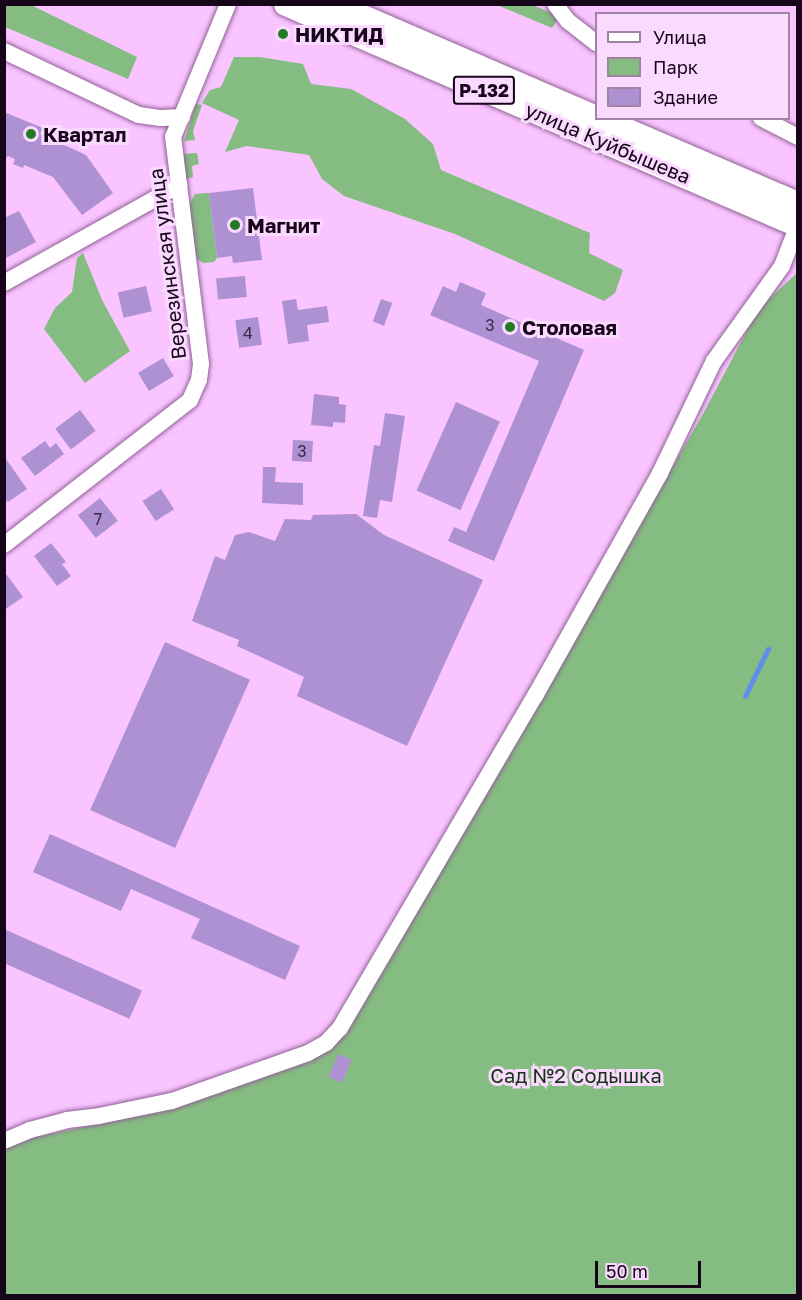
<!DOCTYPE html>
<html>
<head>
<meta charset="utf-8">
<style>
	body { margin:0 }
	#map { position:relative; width:802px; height:1300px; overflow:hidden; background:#f9c4ff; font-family:"Golos Text",sans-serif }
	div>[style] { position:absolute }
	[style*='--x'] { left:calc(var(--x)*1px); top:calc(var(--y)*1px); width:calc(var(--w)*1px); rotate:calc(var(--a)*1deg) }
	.green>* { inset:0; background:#85bc81 }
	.stream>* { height:4.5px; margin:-2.25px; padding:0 2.25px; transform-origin:2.25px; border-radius:2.25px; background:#618ee8 }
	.building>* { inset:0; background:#ad91d3; transform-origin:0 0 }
	.roads { filter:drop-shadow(0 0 2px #916197) drop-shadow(0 0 2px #916197) }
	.minor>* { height:16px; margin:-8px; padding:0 8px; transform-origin:8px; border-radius:8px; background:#fff }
	.highway>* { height:24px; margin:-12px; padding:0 12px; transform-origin:12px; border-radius:12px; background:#fff }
	.dots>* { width:16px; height:16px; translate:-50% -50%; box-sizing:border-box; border:3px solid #fadafe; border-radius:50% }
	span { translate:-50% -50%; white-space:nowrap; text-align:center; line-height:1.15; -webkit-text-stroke:6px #fadafe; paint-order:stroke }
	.number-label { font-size:16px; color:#3c2948 }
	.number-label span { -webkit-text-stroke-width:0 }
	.shield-label span { padding:2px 4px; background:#fadafe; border:2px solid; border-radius:4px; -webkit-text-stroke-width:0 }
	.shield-label { font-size:18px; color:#17061a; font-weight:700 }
	.poi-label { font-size:20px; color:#17061a; font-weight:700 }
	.left { translate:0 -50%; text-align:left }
	.street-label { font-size:20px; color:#17061a }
	.park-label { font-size:20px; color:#153514 }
	.frame { position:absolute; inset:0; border:6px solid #17061a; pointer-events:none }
	.legend { position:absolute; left:595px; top:12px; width:195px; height:108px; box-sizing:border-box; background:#fadafe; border:2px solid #9f85a3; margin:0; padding:8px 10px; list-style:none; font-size:18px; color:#17061a }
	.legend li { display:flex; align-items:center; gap:12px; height:30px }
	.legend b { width:30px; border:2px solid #9f85a3 }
	.scale { position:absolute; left:595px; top:1261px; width:106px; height:27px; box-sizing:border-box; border:3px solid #17061a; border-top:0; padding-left:8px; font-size:18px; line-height:21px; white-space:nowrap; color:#17061a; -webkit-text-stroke:4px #fadafe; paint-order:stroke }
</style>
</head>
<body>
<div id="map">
	<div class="green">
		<i style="clip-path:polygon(4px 5px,31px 5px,137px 57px,128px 79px,5px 27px)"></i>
		<i style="clip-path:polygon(497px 5px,532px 5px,560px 16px,552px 28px)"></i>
		<i style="clip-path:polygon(234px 57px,260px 57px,303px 64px,311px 84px,351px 89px,405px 119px,433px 144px,441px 170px,590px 233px,589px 253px,623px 270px,615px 293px,604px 301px,455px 234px,344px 196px,322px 179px,309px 155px,247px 146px,225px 152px,239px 120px,202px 103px,210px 90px,221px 87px)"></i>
		<i style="clip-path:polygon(196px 104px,202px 105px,193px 131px,195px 140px,184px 141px)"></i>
		<i style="clip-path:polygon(197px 153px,199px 164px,192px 166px,193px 177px,186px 179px,182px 154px)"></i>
		<i style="clip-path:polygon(209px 193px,217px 258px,214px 262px,203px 263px,197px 259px,189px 205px,195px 194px)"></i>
		<i style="clip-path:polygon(83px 253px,103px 302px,130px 351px,85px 383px,44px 329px,55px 308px,72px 292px,77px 258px)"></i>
		<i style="clip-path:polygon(797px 273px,797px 1295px,5px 1296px,5px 1149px,13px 1142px,173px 1108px,327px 1052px,357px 1010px,468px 821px,703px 414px,759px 308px)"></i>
	</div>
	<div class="stream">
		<i style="--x:745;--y:696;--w:52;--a:-63.9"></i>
	</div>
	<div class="building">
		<i style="clip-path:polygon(4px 112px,43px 128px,40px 134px,86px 155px,113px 193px,82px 215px,53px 177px,24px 165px,23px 168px,13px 164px,15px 159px,8px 156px,4px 159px)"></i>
		<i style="clip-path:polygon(253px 188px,262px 260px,233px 263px,232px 256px,217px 258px,209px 193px)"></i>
		<i style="clip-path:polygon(19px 211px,36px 242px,4px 259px,4px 218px)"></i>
		<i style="left:245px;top:276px;width:21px;height:29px;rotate:85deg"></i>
		<i style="clip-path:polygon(460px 282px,486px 293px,481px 305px,584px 350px,494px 561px,448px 541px,454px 527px,466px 532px,539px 361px,430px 315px,443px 286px,456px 292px)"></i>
		<i style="left:146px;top:286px;width:26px;height:29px;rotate:77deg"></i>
		<i style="clip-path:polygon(296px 299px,298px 310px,327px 306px,329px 322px,307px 325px,309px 341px,288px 344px,282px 301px)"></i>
		<i style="left:381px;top:299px;width:12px;height:24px;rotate:20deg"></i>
		<i style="left:258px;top:317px;width:28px;height:23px;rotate:82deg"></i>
		<i style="left:163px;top:358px;width:21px;height:29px;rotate:59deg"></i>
		<i style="clip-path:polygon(314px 394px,339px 397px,339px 404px,346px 405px,345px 423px,333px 422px,333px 427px,311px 425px)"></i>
		<i style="left:456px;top:402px;width:48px;height:97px;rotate:24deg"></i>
		<i style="left:80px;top:410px;width:26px;height:31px;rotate:53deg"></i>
		<i style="clip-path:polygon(385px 413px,405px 416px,392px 502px,380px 500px,377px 518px,363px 516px,374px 445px,380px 446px)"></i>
		<i style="left:293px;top:440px;width:20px;height:21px;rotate:3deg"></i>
		<i style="clip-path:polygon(45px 441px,50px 448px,56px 443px,64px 454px,35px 476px,21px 458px)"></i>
		<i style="clip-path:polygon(6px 459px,27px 489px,8px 502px,4px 497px)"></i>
		<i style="clip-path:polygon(263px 467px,276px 467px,275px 482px,303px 483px,303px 505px,262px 503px)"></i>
		<i style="left:161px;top:489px;width:24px;height:22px;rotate:57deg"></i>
		<i style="left:100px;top:498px;width:29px;height:28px;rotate:52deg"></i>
		<i style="clip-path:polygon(356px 514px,384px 535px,483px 580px,407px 746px,297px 696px,304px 677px,237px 646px,239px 640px,192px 621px,215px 556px,225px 560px,235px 535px,249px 532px,275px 541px,285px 519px,311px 520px,313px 515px)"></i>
		<i style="clip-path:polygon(51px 543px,66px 562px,62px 564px,71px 576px,57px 586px,34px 556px)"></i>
		<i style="clip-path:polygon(4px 571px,23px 597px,4px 610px)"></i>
		<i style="left:165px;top:642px;width:93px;height:184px;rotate:24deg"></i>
		<i style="clip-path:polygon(50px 834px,300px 946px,285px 980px,191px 938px,200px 919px,131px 889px,121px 911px,33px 872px)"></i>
		<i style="left:4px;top:929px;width:151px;height:31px;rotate:24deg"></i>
		<i style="left:338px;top:1054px;width:15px;height:25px;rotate:23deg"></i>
	</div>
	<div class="roads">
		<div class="minor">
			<i style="--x:555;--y:4;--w:21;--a:53"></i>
			<i style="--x:568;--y:21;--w:36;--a:38"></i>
			<i style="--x:4;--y:51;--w:149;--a:25.4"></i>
			<i style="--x:139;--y:115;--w:22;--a:8"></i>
			<i style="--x:161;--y:118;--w:21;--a:-3"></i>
			<i style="--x:761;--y:118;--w:42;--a:27.2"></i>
			<i style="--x:4;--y:283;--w:201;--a:-29.2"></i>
			<i style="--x:4;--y:545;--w:236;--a:-37.9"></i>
			<i style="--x:190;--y:400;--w:22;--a:-66"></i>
			<i style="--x:199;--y:380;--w:16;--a:-83"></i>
			<i style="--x:201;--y:364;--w:229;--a:-97"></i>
			<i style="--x:173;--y:137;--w:144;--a:-67.5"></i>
			<i style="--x:4;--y:1141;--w:28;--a:-23"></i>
			<i style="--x:30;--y:1130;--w:38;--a:-15"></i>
			<i style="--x:67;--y:1120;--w:32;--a:-7"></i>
			<i style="--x:99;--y:1116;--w:75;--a:-11.6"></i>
			<i style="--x:172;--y:1101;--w:144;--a:-19.4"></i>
			<i style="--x:308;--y:1053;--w:21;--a:-29"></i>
			<i style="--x:326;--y:1043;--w:21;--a:-47"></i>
			<i style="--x:340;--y:1028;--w:385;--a:-59.6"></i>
			<i style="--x:535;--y:696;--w:256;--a:-60.7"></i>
			<i style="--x:660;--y:473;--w:124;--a:-64.3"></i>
			<i style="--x:714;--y:361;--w:117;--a:-54.4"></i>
			<i style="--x:782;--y:266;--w:44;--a:-68.7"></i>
		</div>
		<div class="highway">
			<i style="--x:286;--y:4;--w:558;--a:23.35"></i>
			<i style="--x:333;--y:4;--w:287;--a:23.4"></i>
			<i style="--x:598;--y:118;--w:218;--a:23.3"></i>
		</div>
	</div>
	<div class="dots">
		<i style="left:283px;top:34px;background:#247925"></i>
		<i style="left:31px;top:134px;background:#247925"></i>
		<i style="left:235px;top:225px;background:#247925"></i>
		<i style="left:510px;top:327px;background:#247925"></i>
	</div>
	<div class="number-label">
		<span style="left:490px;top:325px">3</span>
		<span style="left:248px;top:333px">4</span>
		<span style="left:302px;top:451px">3</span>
		<span style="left:98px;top:519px">7</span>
	</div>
	<div class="shield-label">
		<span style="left:484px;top:90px">Р-132</span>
	</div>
	<div class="poi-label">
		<span class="left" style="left:295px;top:34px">НИКТИД</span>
		<span class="left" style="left:43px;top:134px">Квартал</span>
		<span class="left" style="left:247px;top:225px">Магнит</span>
		<span class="left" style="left:522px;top:327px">Столовая</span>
	</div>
	<div class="street-label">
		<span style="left:608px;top:143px;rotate:23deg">улица Куйбышева</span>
		<span style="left:167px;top:264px;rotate:-97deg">Верезинская улица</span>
	</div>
	<div class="park-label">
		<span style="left:576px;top:1075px">Сад №2 Содышка</span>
	</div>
	<div class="frame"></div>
	<ul class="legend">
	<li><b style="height:8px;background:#fff"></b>Улица</li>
	<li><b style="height:16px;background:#85bc81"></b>Парк</li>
	<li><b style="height:16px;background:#ad91d3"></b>Здание</li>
	</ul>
	<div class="scale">50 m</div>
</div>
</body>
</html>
